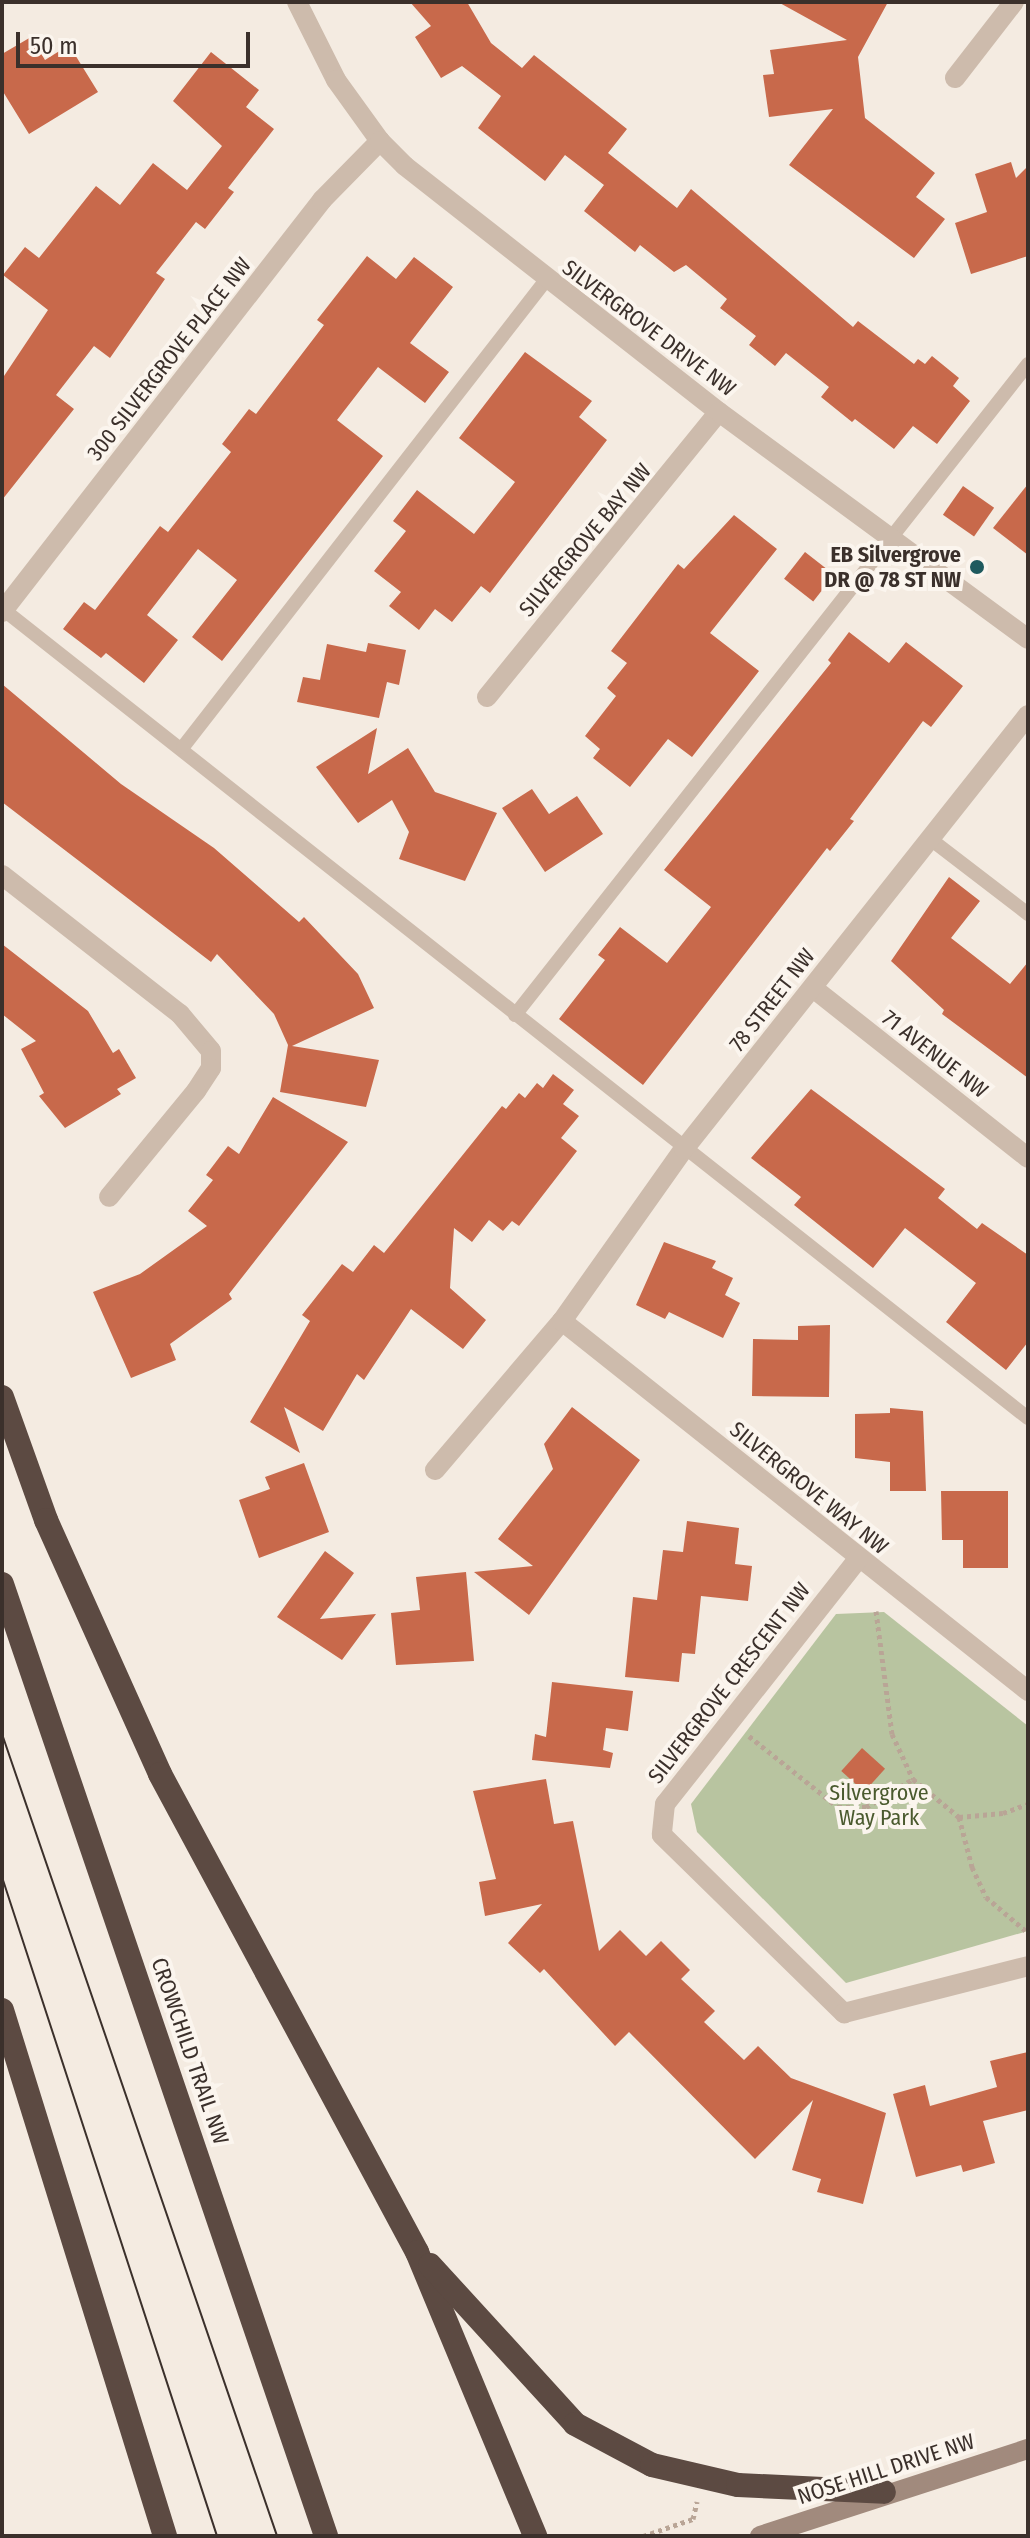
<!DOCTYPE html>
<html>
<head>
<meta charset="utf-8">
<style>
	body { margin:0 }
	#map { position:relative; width:1030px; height:2538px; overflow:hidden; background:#f4ebe1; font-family:"Fira Sans Condensed",sans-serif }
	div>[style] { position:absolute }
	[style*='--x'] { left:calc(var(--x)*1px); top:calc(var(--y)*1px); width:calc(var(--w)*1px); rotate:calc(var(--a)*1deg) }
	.green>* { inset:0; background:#b8c4a0 }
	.building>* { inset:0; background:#c8694b; transform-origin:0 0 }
	.path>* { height:5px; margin-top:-2.5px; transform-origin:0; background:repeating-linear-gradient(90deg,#b9a596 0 4px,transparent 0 8px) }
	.service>* { height:14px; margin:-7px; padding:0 7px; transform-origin:7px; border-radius:7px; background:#cdbbac }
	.minor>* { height:20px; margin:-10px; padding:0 10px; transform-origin:10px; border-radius:10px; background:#cdbbac }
	.tertiary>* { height:20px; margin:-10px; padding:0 10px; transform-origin:10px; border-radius:10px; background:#cdbbac }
	.secondary>* { height:20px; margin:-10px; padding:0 10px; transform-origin:10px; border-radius:10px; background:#a18a7d }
	.motorway>* { height:24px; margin:-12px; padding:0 12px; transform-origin:12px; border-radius:12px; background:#5c4a42 }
	.tram>* { height:2px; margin:-1px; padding:0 1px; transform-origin:1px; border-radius:1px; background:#3b302b }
	.dots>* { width:22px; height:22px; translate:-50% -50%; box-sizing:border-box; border:4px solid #fbf5ee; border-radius:50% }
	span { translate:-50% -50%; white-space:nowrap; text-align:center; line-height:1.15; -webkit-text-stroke:8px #fbf5ee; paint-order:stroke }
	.street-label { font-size:22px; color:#3b302b }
	.poi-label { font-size:22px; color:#3b302b; font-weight:700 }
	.right { translate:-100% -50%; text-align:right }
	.park-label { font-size:22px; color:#4a5a2e }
	.frame { position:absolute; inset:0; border:4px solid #3b302b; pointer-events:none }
	.scale { position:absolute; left:16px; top:32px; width:234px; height:36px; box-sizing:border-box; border:4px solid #3b302b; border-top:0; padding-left:10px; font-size:24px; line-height:28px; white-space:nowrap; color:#3b302b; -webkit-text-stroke:6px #fbf5ee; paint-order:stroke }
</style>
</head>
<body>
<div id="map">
	<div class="green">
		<i style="clip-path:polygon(884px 1612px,1028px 1726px,1028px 1931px,846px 1983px,697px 1832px,691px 1804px,836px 1614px)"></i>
	</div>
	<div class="building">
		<i style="clip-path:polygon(410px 2px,467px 2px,491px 43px,522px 68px,534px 55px,627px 129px,608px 153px,677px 208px,691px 189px,853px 327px,858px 321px,914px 364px,918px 359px,925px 364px,932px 356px,959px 378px,953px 386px,970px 401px,937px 444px,913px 426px,894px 449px,855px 419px,852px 422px,821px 397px,829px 387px,786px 353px,775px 366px,749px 345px,756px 336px,720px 308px,727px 299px,686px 265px,674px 272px,640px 245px,635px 252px,584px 211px,604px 185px,565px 155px,545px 181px,478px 128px,501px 96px,462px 66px,441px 78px,415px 37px,431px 26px)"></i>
		<i style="clip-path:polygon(778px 2px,888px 2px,858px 57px,865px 118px,935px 173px,916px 197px,945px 219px,914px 258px,789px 165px,833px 109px,769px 117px,763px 75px,774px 74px,770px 50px,847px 40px)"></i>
		<i style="clip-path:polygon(31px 37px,45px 60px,69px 45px,98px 92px,29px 134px,2px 90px,2px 54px)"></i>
		<i style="clip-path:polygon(211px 52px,259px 90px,246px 107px,274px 129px,228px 188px,234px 192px,205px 229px,196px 222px,156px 273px,165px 279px,110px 358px,94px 346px,56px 395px,74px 409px,2px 500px,2px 379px,48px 310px,3px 275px,25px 247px,39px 258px,96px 186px,120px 205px,153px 163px,187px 190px,222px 146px,173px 101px)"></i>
		<i style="clip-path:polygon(1011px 162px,1016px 178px,1028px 166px,1028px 256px,971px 274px,955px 223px,987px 212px,975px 174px)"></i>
		<i style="clip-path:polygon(367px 256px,396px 279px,414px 257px,453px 287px,410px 343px,449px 372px,425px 403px,378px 367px,337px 420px,383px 456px,222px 661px,192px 637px,237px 580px,198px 549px,147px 615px,178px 640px,144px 683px,106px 653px,101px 658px,63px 629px,84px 602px,95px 610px,160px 526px,168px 532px,231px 452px,222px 444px,249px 409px,256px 414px,324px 325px,317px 320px)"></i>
		<i style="clip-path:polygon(525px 352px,592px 401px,579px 417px,607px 440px,490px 593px,481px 586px,452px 622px,435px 609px,419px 630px,389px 606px,401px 592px,374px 571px,406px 531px,393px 521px,417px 490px,474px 534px,515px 482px,459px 438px)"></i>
		<i style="clip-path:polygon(1028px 484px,1028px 555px,993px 528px)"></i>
		<i style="left:963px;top:486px;width:38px;height:35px;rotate:35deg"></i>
		<i style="clip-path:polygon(734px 515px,777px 549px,710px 633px,759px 671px,692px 757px,668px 739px,630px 787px,593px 758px,600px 749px,585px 736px,616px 696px,607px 688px,627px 663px,611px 651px,678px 564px,684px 569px)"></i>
		<i style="left:805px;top:552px;width:37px;height:34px;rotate:38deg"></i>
		<i style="clip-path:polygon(849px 632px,889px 663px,906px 642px,963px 686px,931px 727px,923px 721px,850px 819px,854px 821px,830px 851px,827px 848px,643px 1085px,559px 1019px,605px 960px,598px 955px,620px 927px,667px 963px,711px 907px,664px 870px,831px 663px,828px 660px)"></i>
		<i style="clip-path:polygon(368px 643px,406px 650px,399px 685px,387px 682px,379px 718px,297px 702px,303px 677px,320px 680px,327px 644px,366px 652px)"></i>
		<i style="clip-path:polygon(2px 684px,121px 784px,214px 848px,299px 922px,304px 917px,358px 974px,374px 1008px,292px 1046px,379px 1060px,366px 1107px,280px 1092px,288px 1045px,274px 1014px,217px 954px,211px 962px,2px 802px)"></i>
		<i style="clip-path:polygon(377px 728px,368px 774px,408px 748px,435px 792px,497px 813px,465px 881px,399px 859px,409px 832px,392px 800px,358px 823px,316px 767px)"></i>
		<i style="clip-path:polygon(532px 789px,549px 814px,577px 796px,603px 834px,545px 872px,502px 808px)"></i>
		<i style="clip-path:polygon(949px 877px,980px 901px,951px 938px,1010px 984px,1028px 962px,1028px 1078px,942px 1014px,944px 1010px,891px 961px)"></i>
		<i style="clip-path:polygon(2px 944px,88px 1011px,113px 1053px,119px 1049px,136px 1078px,117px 1089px,121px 1094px,65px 1128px,39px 1096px,44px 1093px,21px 1049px,36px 1041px,2px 1014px)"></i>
		<i style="clip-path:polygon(553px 1074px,574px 1090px,563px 1104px,579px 1116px,561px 1138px,577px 1151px,519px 1226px,512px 1221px,503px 1231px,489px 1220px,472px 1242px,454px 1228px,450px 1288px,486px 1320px,463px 1349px,411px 1309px,364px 1380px,357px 1374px,323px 1431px,284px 1407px,300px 1453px,250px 1422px,310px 1321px,302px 1315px,342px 1264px,353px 1272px,374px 1245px,384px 1253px,502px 1106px,506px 1109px,519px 1093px,525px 1098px,537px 1083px,543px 1088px)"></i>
		<i style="clip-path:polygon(811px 1089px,945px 1189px,938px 1198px,977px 1229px,982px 1223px,1028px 1255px,1028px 1342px,1006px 1370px,946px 1322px,976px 1283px,905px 1228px,873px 1268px,794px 1205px,801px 1197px,751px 1158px)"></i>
		<i style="clip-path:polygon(273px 1097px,348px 1142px,229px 1294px,232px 1299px,170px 1344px,176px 1360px,131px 1378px,93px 1292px,140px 1274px,207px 1226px,188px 1211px,213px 1180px,206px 1175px,228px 1146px,239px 1154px)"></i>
		<i style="clip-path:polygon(664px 1242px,716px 1261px,712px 1268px,733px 1278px,725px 1295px,740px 1303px,723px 1338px,669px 1312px,665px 1319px,636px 1305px)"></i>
		<i style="clip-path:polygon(830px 1325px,829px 1397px,752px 1396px,753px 1339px,798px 1340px,798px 1326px)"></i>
		<i style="clip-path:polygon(572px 1407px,640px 1460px,529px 1615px,474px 1572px,533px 1566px,498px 1539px,553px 1469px,544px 1444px)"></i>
		<i style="clip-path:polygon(890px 1408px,923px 1411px,926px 1491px,890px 1491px,890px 1462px,855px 1458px,855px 1414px,890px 1413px)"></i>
		<i style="clip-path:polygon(304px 1463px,329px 1532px,259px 1558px,239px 1500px,270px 1489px,265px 1477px)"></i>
		<i style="clip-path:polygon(941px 1491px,1008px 1491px,1008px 1568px,963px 1568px,963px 1540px,942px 1540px)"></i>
		<i style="clip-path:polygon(687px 1521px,739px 1528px,735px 1564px,752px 1566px,748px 1601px,701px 1596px,695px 1654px,682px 1653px,679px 1682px,625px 1677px,633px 1597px,657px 1600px,663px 1550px,683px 1552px)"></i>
		<i style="clip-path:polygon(325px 1551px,354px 1573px,320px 1619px,376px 1614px,342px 1660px,277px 1617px)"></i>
		<i style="clip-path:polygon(466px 1572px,474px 1661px,396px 1665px,391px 1613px,420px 1610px,416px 1577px)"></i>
		<i style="clip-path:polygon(552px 1682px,633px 1691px,628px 1731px,606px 1728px,603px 1750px,613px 1753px,610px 1768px,532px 1760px,535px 1734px,546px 1737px)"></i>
		<i style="left:862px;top:1748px;width:31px;height:31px;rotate:42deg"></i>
		<i style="clip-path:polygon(546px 1779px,554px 1824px,573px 1821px,599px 1951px,620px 1930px,646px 1956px,661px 1941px,690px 1970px,681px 1979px,715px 2011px,704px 2022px,744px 2060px,758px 2046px,791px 2078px,886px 2113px,863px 2204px,817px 2192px,821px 2179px,792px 2170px,813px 2100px,755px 2159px,629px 2032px,615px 2046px,544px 1969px,540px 1973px,508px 1943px,542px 1904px,485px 1916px,479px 1882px,496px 1879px,473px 1791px)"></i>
		<i style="clip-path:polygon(1028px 2052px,1028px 2110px,983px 2121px,995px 2163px,963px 2172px,961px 2165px,916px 2177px,893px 2094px,925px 2085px,930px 2106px,997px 2087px,990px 2061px)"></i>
	</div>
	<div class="path">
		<i style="--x:876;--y:1611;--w:124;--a:82.6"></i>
		<i style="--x:892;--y:1734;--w:50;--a:65"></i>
		<i style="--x:913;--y:1779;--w:60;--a:39.6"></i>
		<i style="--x:959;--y:1817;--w:44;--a:-5.2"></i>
		<i style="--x:1003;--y:1813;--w:27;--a:-20"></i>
		<i style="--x:749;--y:1736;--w:114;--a:38.6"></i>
		<i style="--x:838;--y:1807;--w:28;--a:0"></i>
		<i style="--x:866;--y:1807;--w:55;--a:-30.8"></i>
		<i style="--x:959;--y:1817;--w:52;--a:75.4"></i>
		<i style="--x:972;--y:1867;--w:33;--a:65"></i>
		<i style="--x:986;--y:1897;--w:52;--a:40.4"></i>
		<i style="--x:643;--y:2536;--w:53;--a:-18.8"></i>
		<i style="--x:693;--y:2519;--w:18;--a:-77"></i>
	</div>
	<div class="service">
		<i style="--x:4;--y:610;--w:1304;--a:38.28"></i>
		<i style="--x:183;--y:747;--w:591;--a:-52.14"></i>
		<i style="--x:929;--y:838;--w:125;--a:37.5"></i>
		<i style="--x:515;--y:1015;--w:829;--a:-51.76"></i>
	</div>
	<div class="minor">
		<i style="--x:955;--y:78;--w:96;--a:-52.2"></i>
		<i style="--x:2;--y:612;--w:522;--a:-52.16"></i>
		<i style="--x:322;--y:200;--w:83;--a:-45.5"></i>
		<i style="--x:487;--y:697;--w:367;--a:-50.9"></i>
		<i style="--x:2;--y:875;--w:226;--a:38"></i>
		<i style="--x:180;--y:1014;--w:48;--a:50"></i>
		<i style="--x:211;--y:1051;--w:17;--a:90"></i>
		<i style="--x:211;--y:1068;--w:27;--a:123"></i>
		<i style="--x:196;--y:1091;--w:137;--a:129.4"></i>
		<i style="--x:813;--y:988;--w:274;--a:38.3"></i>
		<i style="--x:562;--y:1321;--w:595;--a:38.45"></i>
		<i style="--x:435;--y:1470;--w:196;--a:-49.6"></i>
		<i style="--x:562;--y:1321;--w:211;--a:-54.7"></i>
		<i style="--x:684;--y:1149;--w:554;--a:-51.6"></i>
		<i style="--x:858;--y:1559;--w:312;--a:128.2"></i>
		<i style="--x:665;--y:1804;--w:31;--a:96"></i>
		<i style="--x:662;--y:1835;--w:255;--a:44.4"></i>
		<i style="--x:844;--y:2013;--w:190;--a:-14.3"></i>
	</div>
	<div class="tertiary">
		<i style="--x:297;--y:2;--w:87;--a:63.4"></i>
		<i style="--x:336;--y:80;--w:75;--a:54.2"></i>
		<i style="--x:380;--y:141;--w:35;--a:45"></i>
		<i style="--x:405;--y:166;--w:399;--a:38.1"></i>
		<i style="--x:719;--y:412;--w:383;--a:36.3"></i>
	</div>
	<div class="secondary">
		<i style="--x:760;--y:2536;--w:282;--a:-18"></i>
	</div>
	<div class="motorway">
		<i style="--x:2;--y:1397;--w:131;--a:70.3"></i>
		<i style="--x:46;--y:1520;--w:278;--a:65.8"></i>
		<i style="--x:160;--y:1774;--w:543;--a:61.73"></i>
		<i style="--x:417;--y:2252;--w:308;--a:67.4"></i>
		<i style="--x:2;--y:1584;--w:1006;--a:71.2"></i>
		<i style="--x:2;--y:2010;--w:551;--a:72.78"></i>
		<i style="--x:430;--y:2265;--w:215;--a:47.6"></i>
		<i style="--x:575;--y:2424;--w:87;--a:28"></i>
		<i style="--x:652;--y:2465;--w:88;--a:13.1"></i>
		<i style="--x:738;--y:2485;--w:146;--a:2.7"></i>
	</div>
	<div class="tram">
		<i style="--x:2;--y:1734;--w:848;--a:71.07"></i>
		<i style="--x:2;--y:1877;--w:693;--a:71.93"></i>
	</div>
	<div class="dots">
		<i style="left:977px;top:567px;background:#1f5a5e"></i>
	</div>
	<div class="street-label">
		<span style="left:649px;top:328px;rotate:37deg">SILVERGROVE DRIVE NW</span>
		<span style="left:169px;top:359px;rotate:-52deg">300 SILVERGROVE PLACE NW</span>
		<span style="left:585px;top:540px;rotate:-50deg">SILVERGROVE BAY NW</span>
		<span style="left:772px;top:1000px;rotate:-52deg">78 STREET NW</span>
		<span style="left:935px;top:1054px;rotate:38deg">71 AVENUE NW</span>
		<span style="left:809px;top:1488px;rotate:39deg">SILVERGROVE WAY NW</span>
		<span style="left:729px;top:1683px;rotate:-52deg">SILVERGROVE CRESCENT NW</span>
		<span style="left:190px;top:2051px;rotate:71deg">CROWCHILD TRAIL NW</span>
		<span style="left:886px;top:2469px;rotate:-18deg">NOSE HILL DRIVE NW</span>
	</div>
	<div class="poi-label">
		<span class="right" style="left:961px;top:567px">EB Silvergrove<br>DR @ 78 ST NW</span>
	</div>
	<div class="park-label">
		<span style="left:879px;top:1805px">Silvergrove<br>Way Park</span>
	</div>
	<div class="frame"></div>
	<div class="scale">50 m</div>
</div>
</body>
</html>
